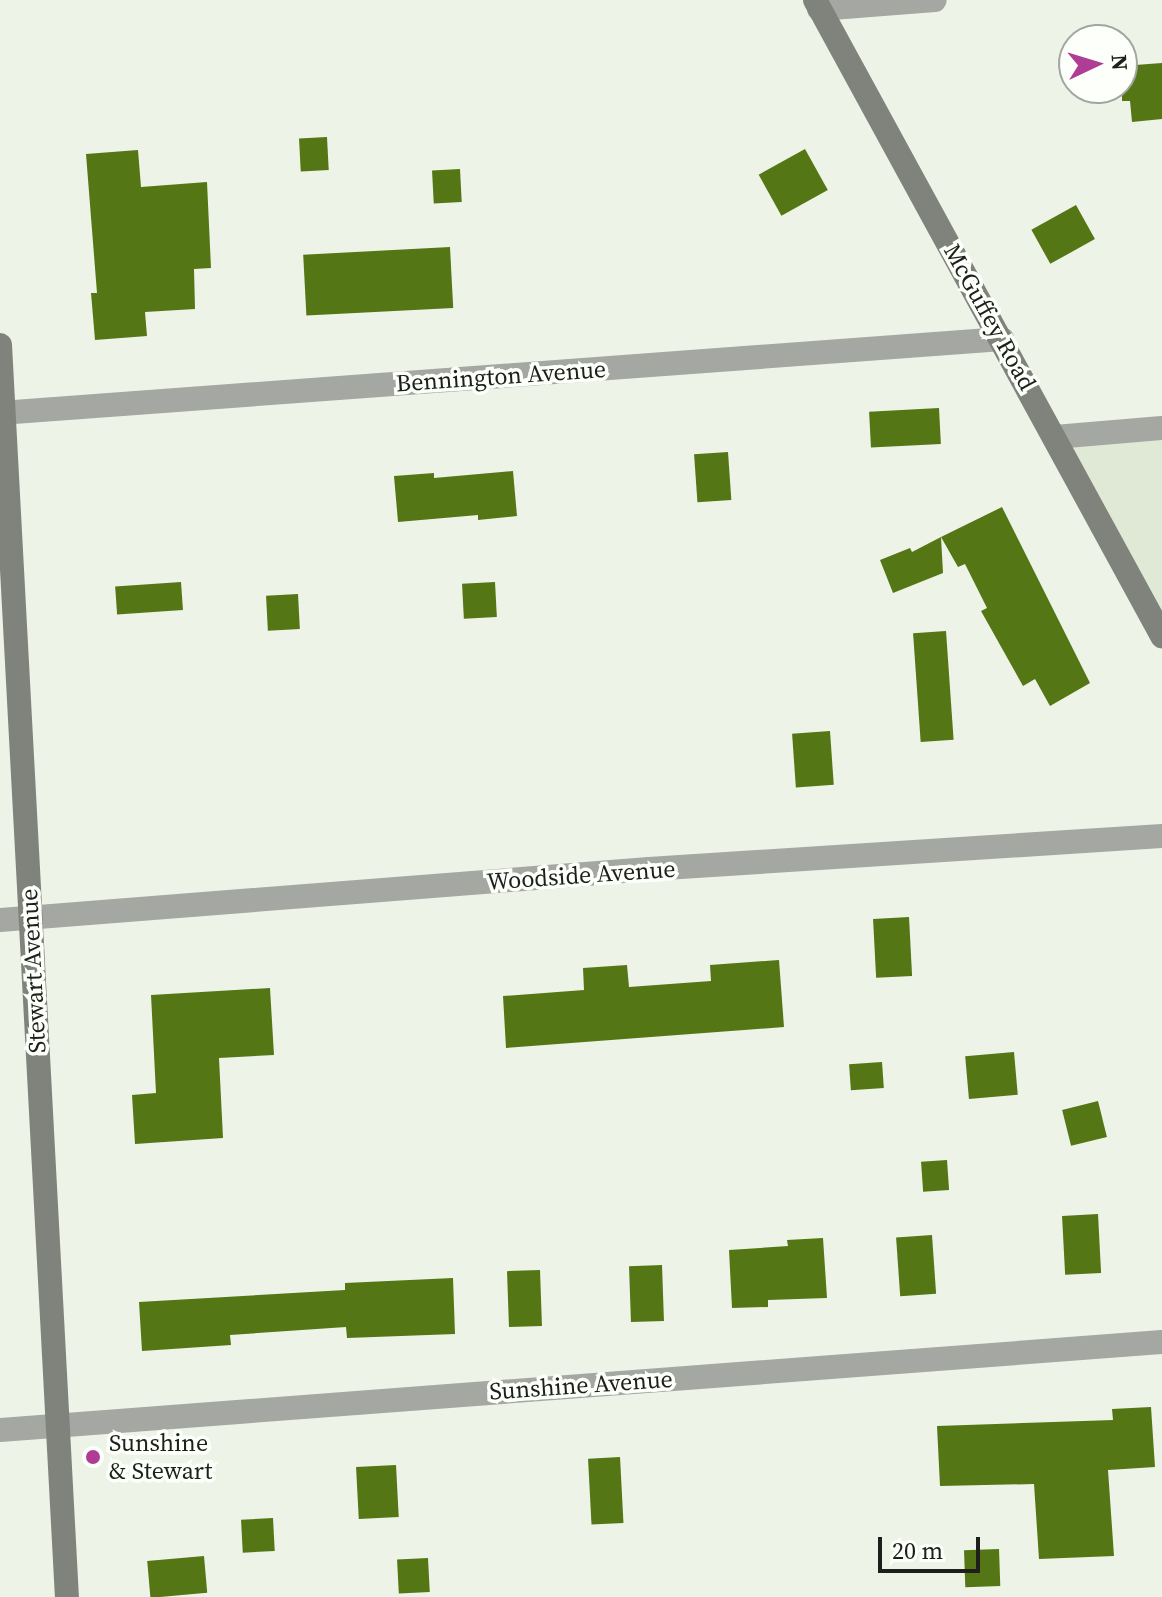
<!DOCTYPE html>
<html>
<head>
<meta charset="utf-8">
<style>
	body { margin:0 }
	#map { position:relative; width:1162px; height:1597px; overflow:hidden; background:#edf3e7; font-family:"Source Serif 4",serif }
	div>[style] { position:absolute }
	[style*='--x'] { left:calc(var(--x)*1px); top:calc(var(--y)*1px); width:calc(var(--w)*1px); rotate:calc(var(--a)*1deg) }
	.built>* { inset:0; background:#e0e9d6 }
	.building>* { inset:0; background:#547615; transform-origin:0 0 }
	.street>* { height:24px; margin:-12px; padding:0 12px; transform-origin:12px; border-radius:12px; background:#a4a7a2 }
	.secondary>* { height:24px; margin:-12px; padding:0 12px; transform-origin:12px; border-radius:12px; background:#80837c }
	.dots>* { width:22px; height:22px; translate:-50% -50%; box-sizing:border-box; border:4px solid #fdfffa; border-radius:50% }
	span { translate:-50% -50%; white-space:nowrap; text-align:center; line-height:1.15; -webkit-text-stroke:7px #fdfffa; paint-order:stroke }
	.street-label { font-size:24px; color:#1d1f1b }
	.poi-label { font-size:24px; color:#1d1f1b }
	.left { translate:0 -50%; text-align:left }
	.north { position:absolute; left:1058px; top:24px; width:80px; height:80px; box-sizing:border-box; background:#fdfffa; border:2px solid #a3a5a1; border-radius:50%; rotate:86deg; font-size:22px; font-weight:700; line-height:32px; text-align:center; color:#1d1f1b }
	.north::after { content:''; display:block; margin:auto; width:28px; height:36px; background:#af3c95; clip-path:polygon(50% 0,100% 100%,50% 72%,0 100%) }
	.scale { position:absolute; left:878px; top:1537px; width:102px; height:36px; box-sizing:border-box; border:4px solid #1d1f1b; border-top:0; padding-left:10px; font-size:24px; line-height:28px; white-space:nowrap; color:#1d1f1b; -webkit-text-stroke:6px #fdfffa; paint-order:stroke }
</style>
</head>
<body>
<div id="map">
	<div class="built">
		<i style="clip-path:polygon(1162px 428px,1162px 636px,1055px 437px)"></i>
	</div>
	<div class="building">
		<i style="clip-path:polygon(1162px 63px,1162px 119px,1132px 122px,1130px 101px,1122px 101px,1122px 66px)"></i>
		<i style="left:327px;top:137px;width:33px;height:28px;rotate:87deg"></i>
		<i style="left:805px;top:149px;width:47px;height:53px;rotate:61deg"></i>
		<i style="clip-path:polygon(138px 150px,141px 187px,207px 182px,211px 268px,194px 269px,195px 309px,145px 312px,147px 336px,95px 340px,91px 293px,97px 293px,86px 154px)"></i>
		<i style="left:460px;top:169px;width:33px;height:28px;rotate:87deg"></i>
		<i style="left:1076px;top:205px;width:39px;height:51px;rotate:61deg"></i>
		<i style="left:450px;top:247px;width:61px;height:147px;rotate:87deg"></i>
		<i style="left:939px;top:408px;width:36px;height:70px;rotate:87deg"></i>
		<i style="left:728px;top:452px;width:48px;height:34px;rotate:86deg"></i>
		<i style="clip-path:polygon(513px 471px,517px 516px,478px 520px,478px 515px,398px 522px,394px 476px,434px 473px,434px 478px)"></i>
		<i style="clip-path:polygon(1002px 507px,1090px 683px,1050px 706px,1035px 679px,1023px 686px,981px 611px,987px 608px,965px 564px,958px 567px,941px 537px)"></i>
		<i style="clip-path:polygon(941px 537px,943px 573px,893px 593px,880px 560px,910px 548px,912px 552px)"></i>
		<i style="left:181px;top:582px;width:28px;height:66px;rotate:86deg"></i>
		<i style="left:495px;top:582px;width:35px;height:33px;rotate:87deg"></i>
		<i style="left:298px;top:594px;width:35px;height:32px;rotate:87deg"></i>
		<i style="left:946px;top:631px;width:109px;height:33px;rotate:86deg"></i>
		<i style="left:830px;top:731px;width:54px;height:38px;rotate:86deg"></i>
		<i style="left:909px;top:917px;width:59px;height:36px;rotate:87deg"></i>
		<i style="clip-path:polygon(779px 960px,784px 1027px,506px 1048px,503px 996px,584px 990px,583px 968px,627px 965px,629px 987px,711px 981px,710px 965px)"></i>
		<i style="clip-path:polygon(270px 988px,274px 1055px,219px 1058px,223px 1138px,135px 1144px,132px 1095px,156px 1093px,151px 995px)"></i>
		<i style="left:1014px;top:1052px;width:43px;height:49px;rotate:85deg"></i>
		<i style="left:882px;top:1062px;width:26px;height:33px;rotate:86deg"></i>
		<i style="left:1098px;top:1101px;width:37px;height:37px;rotate:76deg"></i>
		<i style="left:947px;top:1160px;width:30px;height:26px;rotate:86deg"></i>
		<i style="left:1098px;top:1214px;width:59px;height:36px;rotate:87deg"></i>
		<i style="left:932px;top:1235px;width:59px;height:36px;rotate:86deg"></i>
		<i style="clip-path:polygon(823px 1238px,827px 1298px,768px 1300px,768px 1307px,732px 1308px,729px 1250px,788px 1246px,787px 1240px)"></i>
		<i style="left:662px;top:1265px;width:56px;height:33px;rotate:88deg"></i>
		<i style="left:540px;top:1270px;width:56px;height:33px;rotate:88deg"></i>
		<i style="clip-path:polygon(453px 1278px,455px 1334px,347px 1338px,346px 1327px,230px 1335px,231px 1345px,142px 1351px,139px 1302px,345px 1290px,345px 1283px)"></i>
		<i style="clip-path:polygon(1151px 1407px,1155px 1467px,1108px 1470px,1114px 1556px,1039px 1559px,1034px 1484px,940px 1486px,937px 1426px,1113px 1420px,1112px 1409px)"></i>
		<i style="left:620px;top:1457px;width:66px;height:32px;rotate:87deg"></i>
		<i style="left:396px;top:1465px;width:52px;height:40px;rotate:87deg"></i>
		<i style="left:273px;top:1518px;width:33px;height:32px;rotate:87deg"></i>
		<i style="left:999px;top:1549px;width:37px;height:35px;rotate:88deg"></i>
		<i style="left:204px;top:1556px;width:37px;height:57px;rotate:85deg"></i>
		<i style="left:428px;top:1558px;width:34px;height:31px;rotate:87deg"></i>
	</div>
	<div class="street">
		<i style="--x:819;--y:9;--w:116;--a:-4.4"></i>
		<i style="--x:0;--y:413;--w:1005;--a:-4.22"></i>
		<i style="--x:1055;--y:437;--w:107;--a:-4.8"></i>
		<i style="--x:0;--y:920;--w:651;--a:-4.49"></i>
		<i style="--x:649;--y:869;--w:514;--a:-3.68"></i>
		<i style="--x:0;--y:1430;--w:1165;--a:-4.33"></i>
	</div>
	<div class="secondary">
		<i style="--x:815;--y:0;--w:725;--a:61.38"></i>
		<i style="--x:0;--y:345;--w:1254;--a:86.94"></i>
	</div>
	<div class="dots">
		<i style="left:93px;top:1457px;background:#af3c95"></i>
	</div>
	<div class="street-label">
		<span style="left:990px;top:317px;rotate:61deg">McGuffey Road</span>
		<span style="left:501px;top:376px;rotate:-4deg">Bennington Avenue</span>
		<span style="left:581px;top:875px;rotate:-4deg">Woodside Avenue</span>
		<span style="left:33px;top:971px;rotate:-93deg">Stewart Avenue</span>
		<span style="left:581px;top:1385px;rotate:-4deg">Sunshine Avenue</span>
	</div>
	<div class="poi-label">
		<span class="left" style="left:109px;top:1457px">Sunshine<br>&amp; Stewart</span>
	</div>
	<div class="north">N</div>
	<div class="scale">20 m</div>
</div>
</body>
</html>
